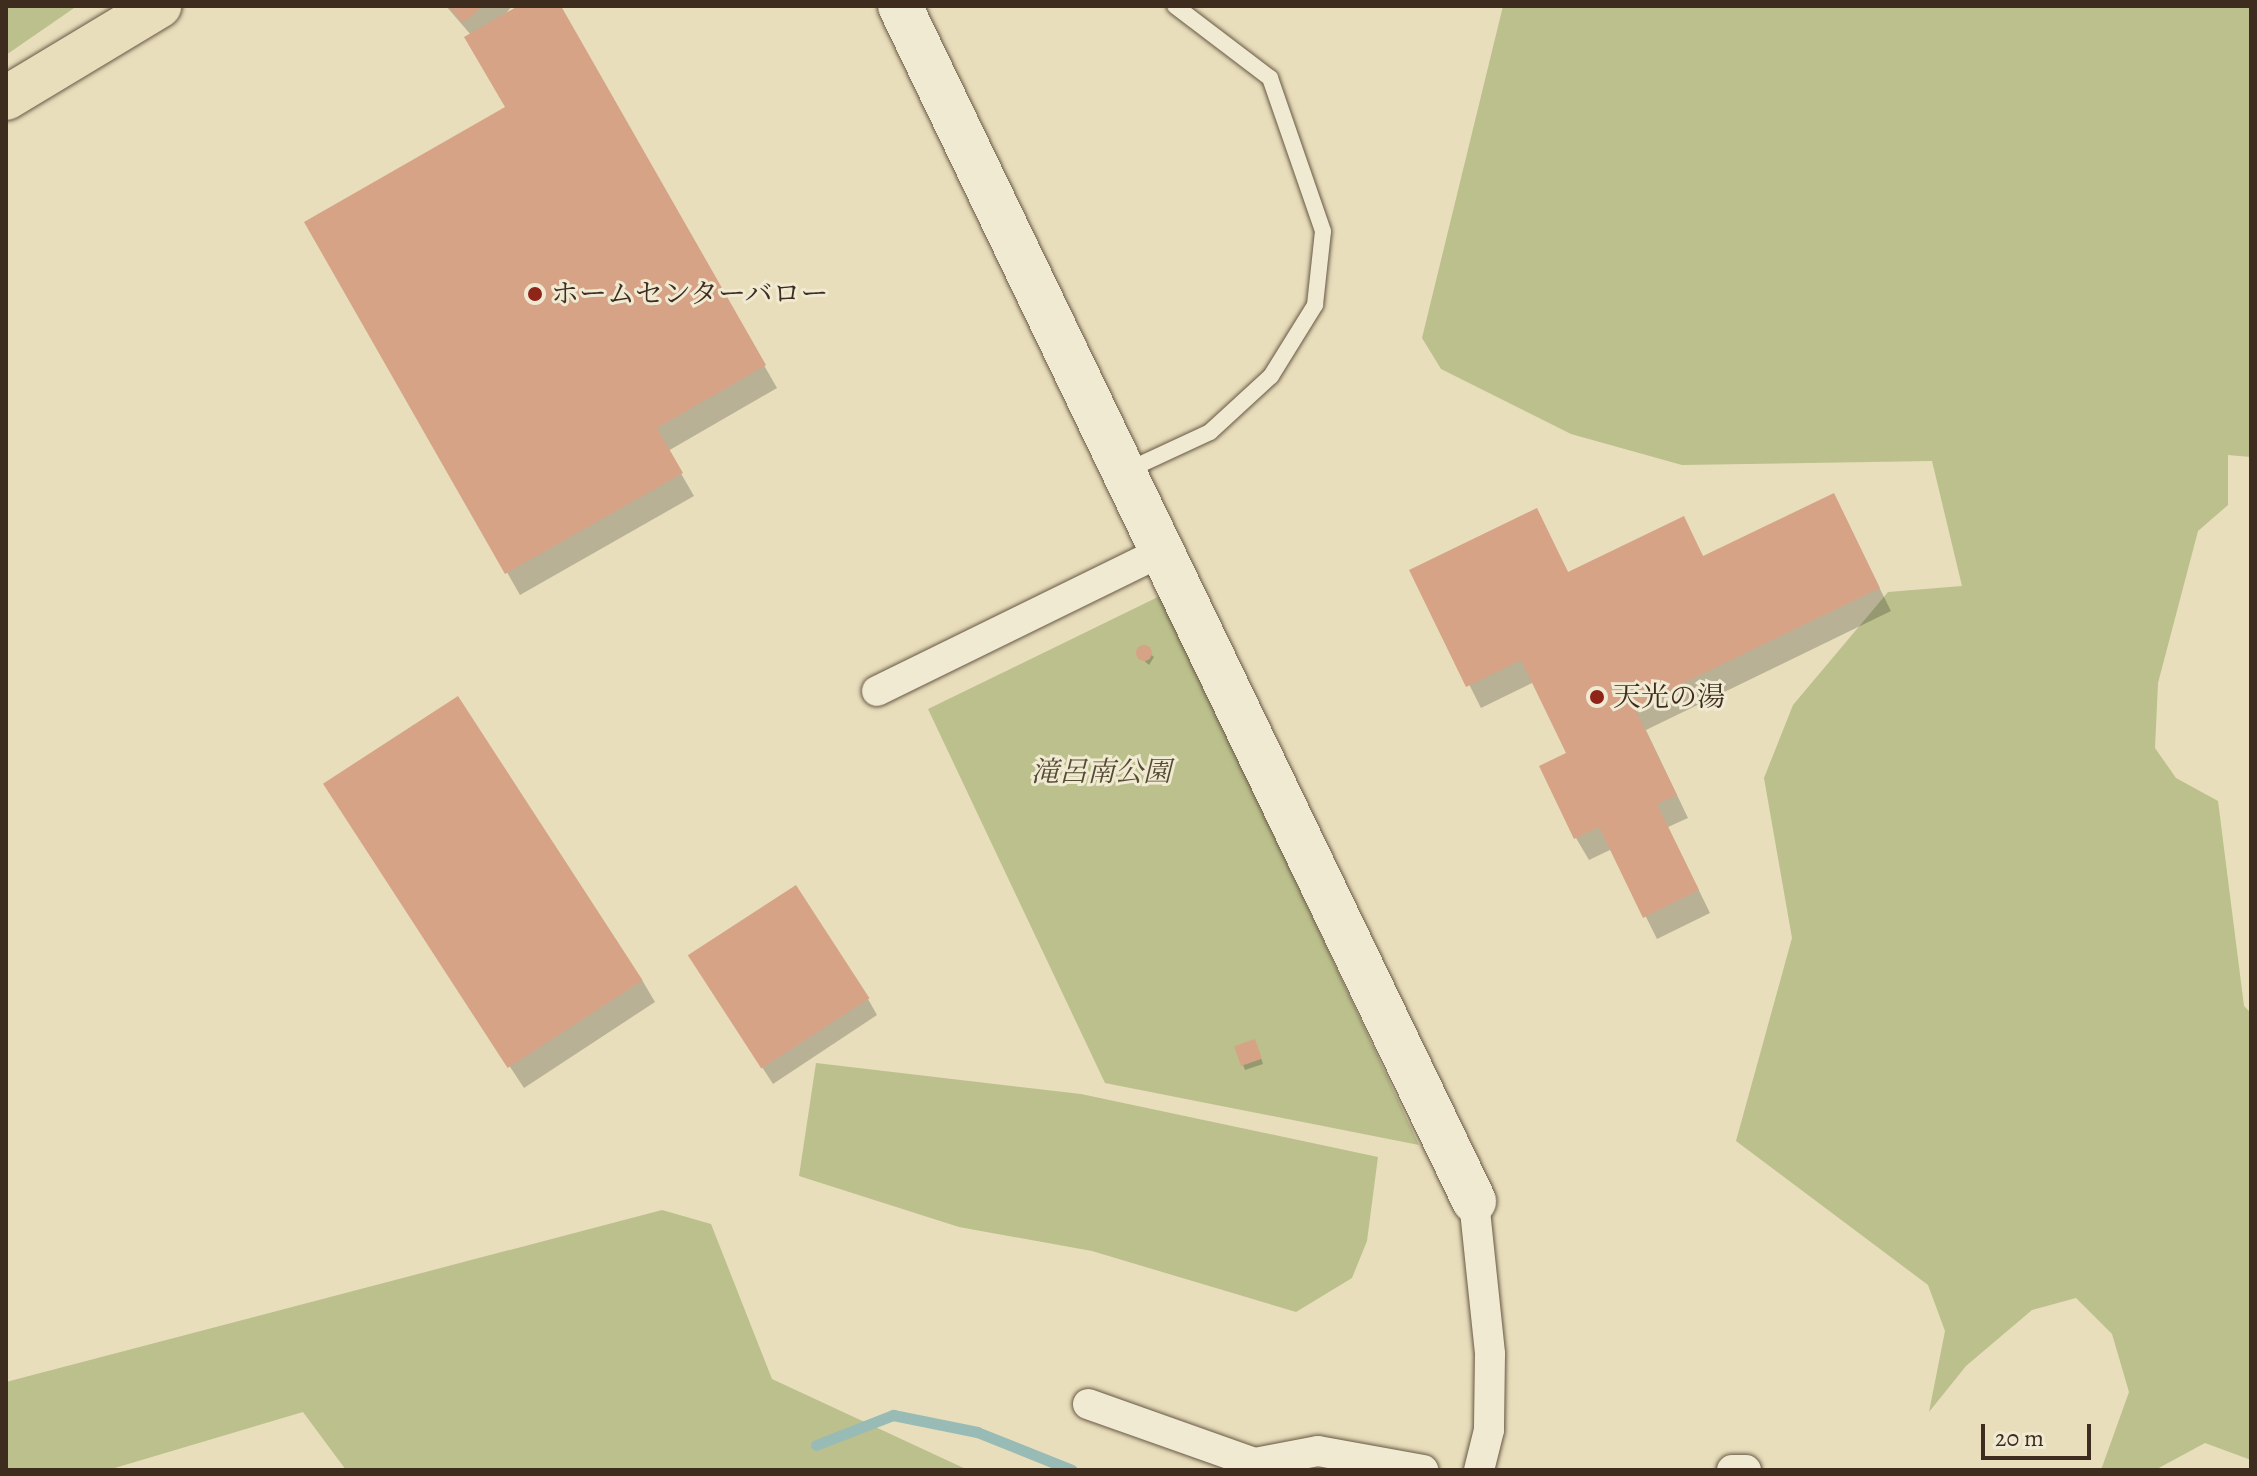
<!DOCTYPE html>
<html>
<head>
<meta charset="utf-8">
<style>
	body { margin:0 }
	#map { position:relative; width:2257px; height:1476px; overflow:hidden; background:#e8debb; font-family:Alegreya,"Noto Serif JP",serif }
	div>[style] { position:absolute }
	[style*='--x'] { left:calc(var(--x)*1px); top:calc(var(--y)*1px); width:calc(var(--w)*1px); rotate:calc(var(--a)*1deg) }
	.green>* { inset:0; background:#bbc08c }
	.shadow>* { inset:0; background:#0003 }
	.stream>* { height:11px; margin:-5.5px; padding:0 5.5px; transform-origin:5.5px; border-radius:5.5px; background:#98bbb5 }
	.building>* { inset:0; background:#d7a386; transform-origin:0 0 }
	.round { border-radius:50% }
	.roads { filter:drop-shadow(0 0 2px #685845) drop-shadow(0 0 2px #685845) }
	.lane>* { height:16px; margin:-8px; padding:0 8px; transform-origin:8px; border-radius:8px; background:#f0ead3 }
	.street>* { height:30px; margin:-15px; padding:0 15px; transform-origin:15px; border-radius:15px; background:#f0ead3 }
	.secondary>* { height:44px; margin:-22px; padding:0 22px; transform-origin:22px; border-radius:22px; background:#f0ead3 }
	.highway>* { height:44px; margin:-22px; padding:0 22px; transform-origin:22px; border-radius:22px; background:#e8debb }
	.dots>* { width:22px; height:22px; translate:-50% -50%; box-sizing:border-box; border:4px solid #f0ead3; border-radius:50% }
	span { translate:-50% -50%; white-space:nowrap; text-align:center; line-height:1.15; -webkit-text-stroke:6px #f0ead3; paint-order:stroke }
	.poi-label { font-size:28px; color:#3e2c1e }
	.left { translate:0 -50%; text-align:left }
	.park-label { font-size:28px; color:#574a34; font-style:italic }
	.frame { position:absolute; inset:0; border:8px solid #3e2c1e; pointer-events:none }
	.scale { position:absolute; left:1981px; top:1424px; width:110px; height:36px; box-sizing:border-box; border:4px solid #3e2c1e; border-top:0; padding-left:10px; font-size:24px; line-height:28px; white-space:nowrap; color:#3e2c1e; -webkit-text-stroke:6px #f0ead3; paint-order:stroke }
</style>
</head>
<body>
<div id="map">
	<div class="green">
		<i style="clip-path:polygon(6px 6px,77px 6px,6px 55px)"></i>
		<i style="clip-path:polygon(1503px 6px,2251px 6px,2251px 457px,2228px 455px,2228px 505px,2198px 531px,2158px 683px,2155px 748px,2176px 778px,2218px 801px,2244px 1006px,2251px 1013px,2251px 1460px,2205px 1443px,2155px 1470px,2101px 1470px,2129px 1392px,2112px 1334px,2076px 1298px,2032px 1310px,1966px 1366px,1929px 1412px,1945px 1331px,1928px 1285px,1736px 1141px,1792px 938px,1764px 778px,1793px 705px,1888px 592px,1962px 586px,1932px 461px,1682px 465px,1571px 434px,1441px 369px,1422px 338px)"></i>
		<i style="clip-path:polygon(1162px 595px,1419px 1145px,1105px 1083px,928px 709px)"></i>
		<i style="clip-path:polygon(816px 1063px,1081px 1094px,1378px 1157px,1367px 1241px,1352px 1278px,1296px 1312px,1092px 1251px,959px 1227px,799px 1176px)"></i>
		<i style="clip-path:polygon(662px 1210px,711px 1224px,772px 1379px,968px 1470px,346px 1470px,303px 1412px,108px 1470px,6px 1470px,6px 1382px)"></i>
	</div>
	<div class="shadow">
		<i style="clip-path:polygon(446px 6px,512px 6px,502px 18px,522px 6px,559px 6px,777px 388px,668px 451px,694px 496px,520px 595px,307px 223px,507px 108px,471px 35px)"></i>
		<i style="clip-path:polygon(1833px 495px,1891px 611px,1646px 730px,1688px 818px,1668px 827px,1710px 913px,1657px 939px,1612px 849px,1589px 860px,1576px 838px,1542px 767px,1569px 754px,1534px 682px,1481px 708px,1412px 571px,1536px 511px,1569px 574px,1683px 519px,1704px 558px)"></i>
		<i style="clip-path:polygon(1143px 648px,1154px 657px,1149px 665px,1139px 656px)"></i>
		<i style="clip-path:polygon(339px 807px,642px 980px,655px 1002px,524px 1088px)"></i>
		<i style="clip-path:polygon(701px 973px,868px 999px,877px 1015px,773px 1084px)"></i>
		<i style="clip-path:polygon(1257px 1046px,1263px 1064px,1245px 1070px,1243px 1065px)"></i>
	</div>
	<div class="stream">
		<i style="--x:816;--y:1445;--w:83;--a:-21.3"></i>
		<i style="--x:893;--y:1415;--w:86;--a:11.4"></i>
		<i style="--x:977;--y:1432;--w:102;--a:21.8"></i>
	</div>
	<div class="building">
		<i style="clip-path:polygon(448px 6px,483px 6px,463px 23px)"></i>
		<i style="clip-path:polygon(518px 6px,561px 6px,766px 365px,657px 428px,683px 473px,505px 574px,304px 222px,505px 107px,464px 37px)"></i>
		<i style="clip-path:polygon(1834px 493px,1880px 588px,1634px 707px,1677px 795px,1657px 804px,1699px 890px,1643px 918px,1599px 827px,1574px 839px,1539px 766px,1566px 753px,1521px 660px,1466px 687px,1409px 570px,1537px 508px,1568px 572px,1684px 516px,1703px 556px)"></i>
		<i class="round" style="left:1136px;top:645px;width:16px;height:16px"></i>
		<i style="left:458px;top:696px;width:339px;height:161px;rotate:57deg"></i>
		<i style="left:796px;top:885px;width:135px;height:129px;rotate:57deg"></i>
		<i style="left:1255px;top:1039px;width:21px;height:22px;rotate:71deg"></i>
	</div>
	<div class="roads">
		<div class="lane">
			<i style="--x:1124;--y:472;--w:95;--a:-24.9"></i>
			<i style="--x:1210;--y:432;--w:83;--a:-42.6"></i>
			<i style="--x:1271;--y:376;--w:84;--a:-58.2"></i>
			<i style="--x:1315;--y:305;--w:74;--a:-83.8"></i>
			<i style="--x:1323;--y:231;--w:162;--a:-109.1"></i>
			<i style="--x:1270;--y:78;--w:119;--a:-142.8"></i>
		</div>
		<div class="street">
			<i style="--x:877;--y:691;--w:316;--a:-26.1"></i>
			<i style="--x:1474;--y:1201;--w:154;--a:84"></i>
			<i style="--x:1490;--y:1354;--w:76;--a:90.8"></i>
			<i style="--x:1489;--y:1430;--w:41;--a:104"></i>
			<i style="--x:1088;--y:1404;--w:177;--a:19.5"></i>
			<i style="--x:1255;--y:1463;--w:64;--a:-10.8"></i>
			<i style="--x:1318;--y:1451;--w:107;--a:10.3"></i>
			<i style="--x:1732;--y:1470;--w:14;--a:0"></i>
		</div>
		<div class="secondary">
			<i style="--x:900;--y:6;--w:1326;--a:64.34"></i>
		</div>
		<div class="highway">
			<i style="--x:6;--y:98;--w:179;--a:-31"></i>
		</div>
	</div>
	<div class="dots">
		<i style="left:535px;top:294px;background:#8f2418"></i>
		<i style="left:1597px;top:697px;background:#8f2418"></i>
	</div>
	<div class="poi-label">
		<span class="left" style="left:551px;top:294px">ホームセンターバロー</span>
		<span class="left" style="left:1613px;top:697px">天光の湯</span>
	</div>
	<div class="park-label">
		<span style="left:1101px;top:772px">滝呂南公園</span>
	</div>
	<div class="frame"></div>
	<div class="scale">20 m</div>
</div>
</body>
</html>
